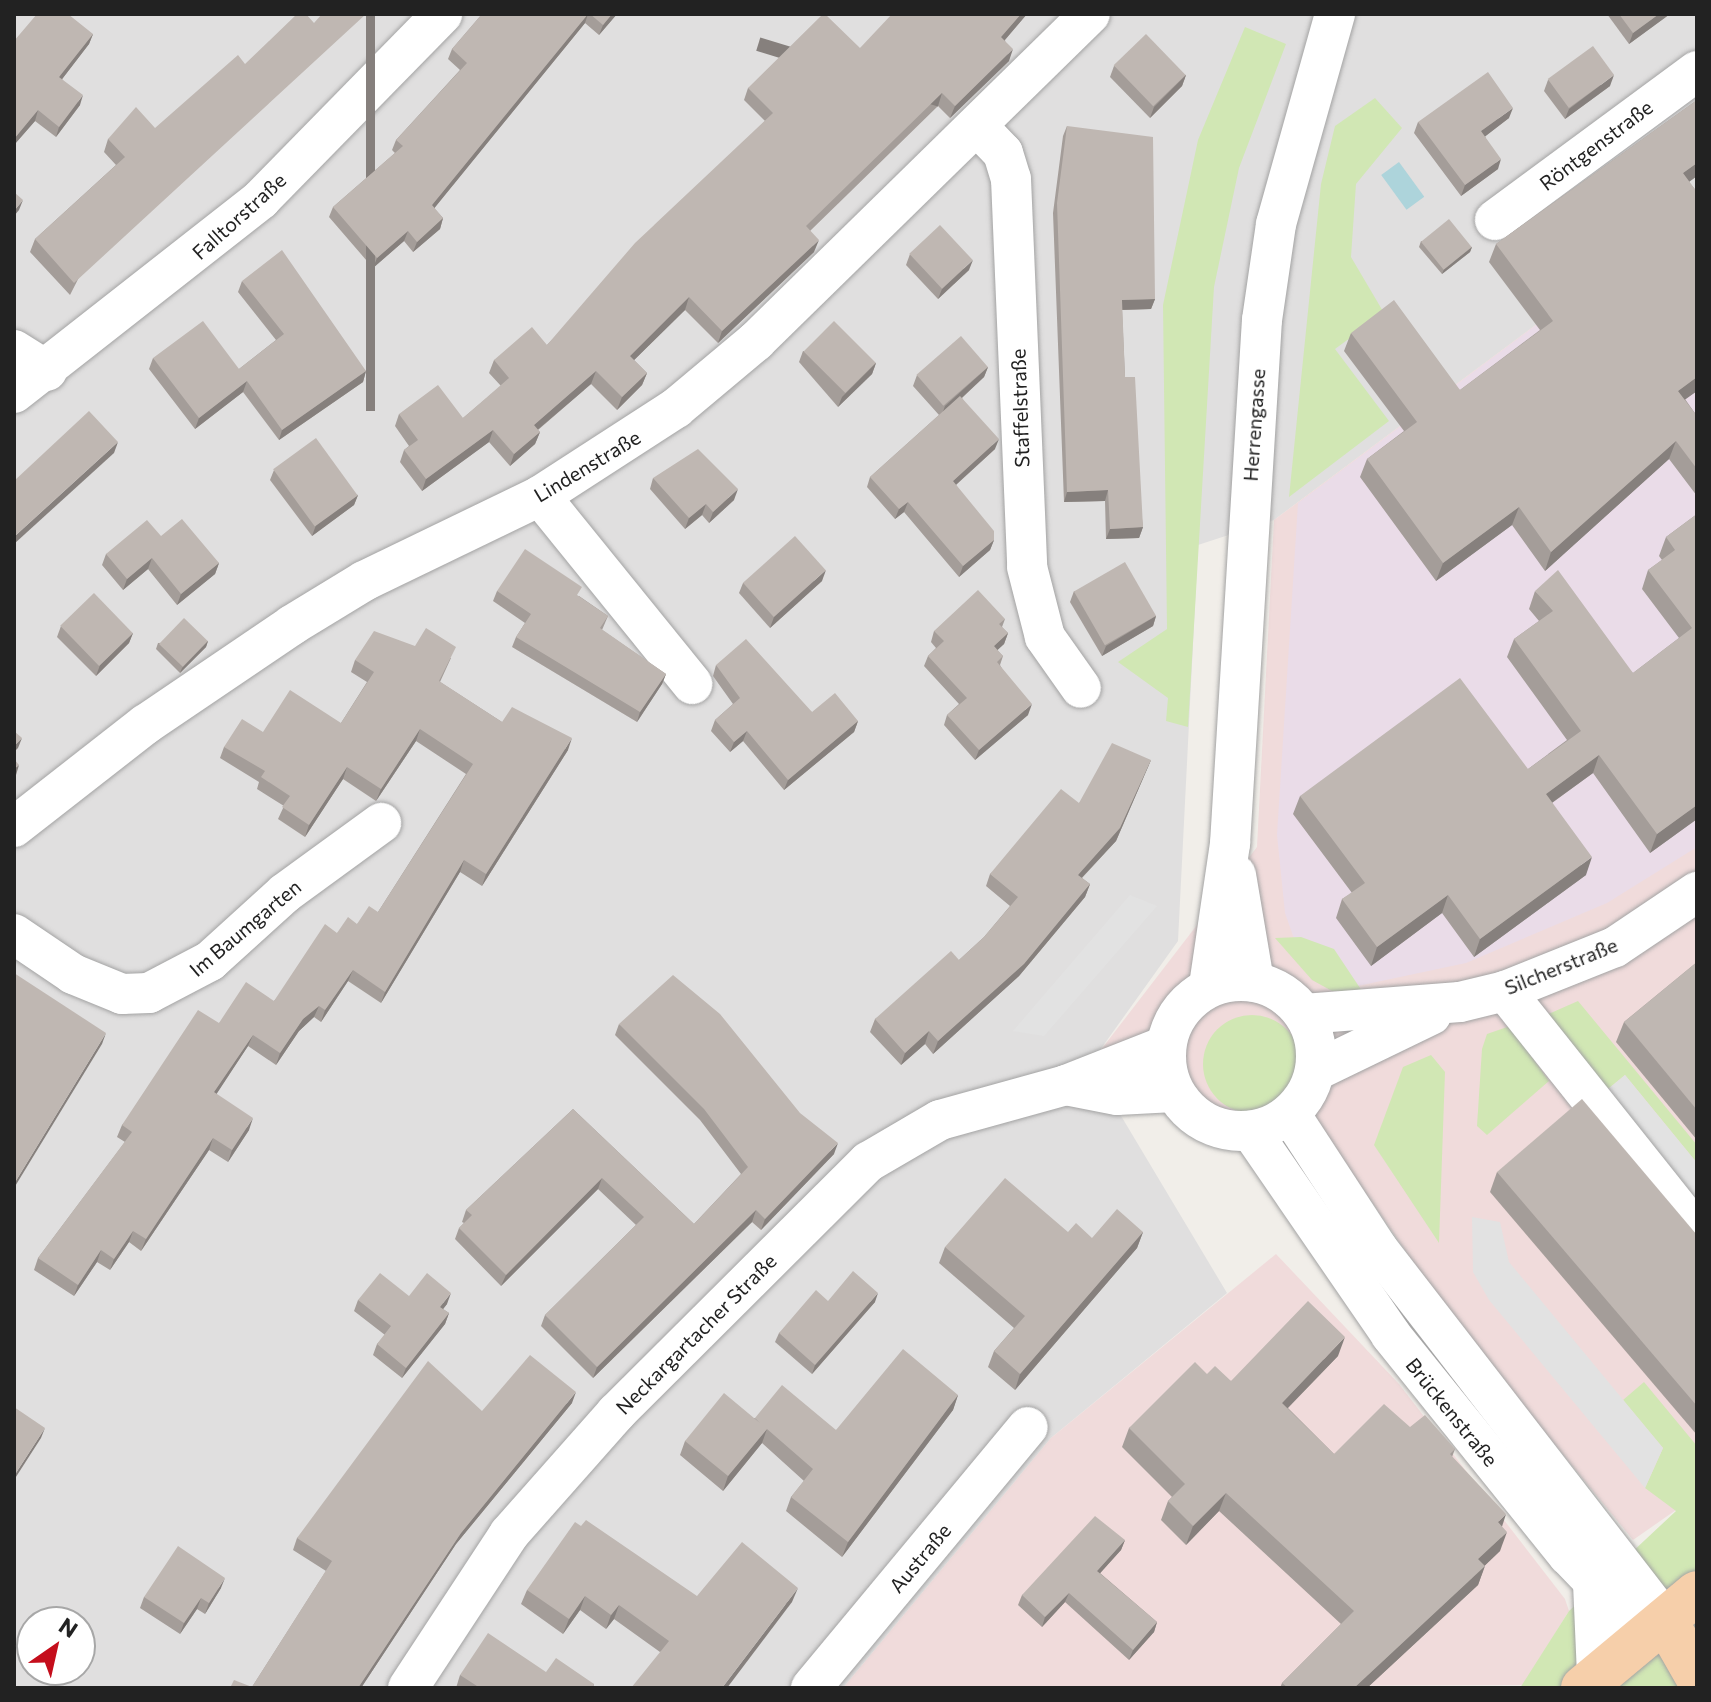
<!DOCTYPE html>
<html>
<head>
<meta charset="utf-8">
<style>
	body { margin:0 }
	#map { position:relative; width:1711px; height:1702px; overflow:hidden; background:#f1eee9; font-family:Commissioner,sans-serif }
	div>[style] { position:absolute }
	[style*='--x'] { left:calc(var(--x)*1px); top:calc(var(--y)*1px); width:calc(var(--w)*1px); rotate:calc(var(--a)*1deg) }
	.residential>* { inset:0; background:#e0dfdf }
	.commercial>* { inset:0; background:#f0dbdb }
	.industrial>* { inset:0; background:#eadce8 }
	.grass>* { inset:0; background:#d1e7b4 }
	.round { border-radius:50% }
	.parking>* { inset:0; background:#e2e2e2 }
	.water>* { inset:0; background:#add4db; transform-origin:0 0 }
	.roads { filter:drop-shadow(0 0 2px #a3a3a3) drop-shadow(0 0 2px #a3a3a3) }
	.minor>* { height:40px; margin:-20px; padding:0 20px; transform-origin:20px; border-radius:20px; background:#fff }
	.minor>.ring { margin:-20px; padding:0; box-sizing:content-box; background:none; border:40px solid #fff; border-radius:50% }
	.major>* { height:44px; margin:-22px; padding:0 22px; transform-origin:22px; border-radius:22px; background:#f6cfaa }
	.wall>* { inset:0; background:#a49d99 }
	.shaded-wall>* { inset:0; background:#86807d; transform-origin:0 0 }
	.building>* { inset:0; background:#bfb7b2; transform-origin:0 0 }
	span { translate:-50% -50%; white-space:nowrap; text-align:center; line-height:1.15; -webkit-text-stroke:8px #fff; paint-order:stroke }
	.street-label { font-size:20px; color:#222 }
	.frame { position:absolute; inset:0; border:16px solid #222; pointer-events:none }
	.north { position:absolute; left:16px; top:1606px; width:80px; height:80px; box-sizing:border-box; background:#fff; border:2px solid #a7a7a7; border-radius:50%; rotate:34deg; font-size:22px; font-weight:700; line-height:32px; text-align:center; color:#222 }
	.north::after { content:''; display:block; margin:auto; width:28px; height:36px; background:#c50e1c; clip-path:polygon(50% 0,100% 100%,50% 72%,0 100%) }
</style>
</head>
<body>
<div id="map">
	<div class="residential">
		<i style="clip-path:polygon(evenodd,14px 14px,1697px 14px,1697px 205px,1274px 520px,1198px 545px,1178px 941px,1090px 1064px,1227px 1293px,1051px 1438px,843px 1688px,14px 1688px,14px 14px,32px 1622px,80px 1622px,80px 1670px,32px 1670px,32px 1622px)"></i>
	</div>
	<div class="commercial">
		<i style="clip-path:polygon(1697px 205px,1697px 1507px,1676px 1510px,1633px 1540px,1455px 1323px,1345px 1163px,1090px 1064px,1257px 847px,1274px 520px)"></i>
		<i style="clip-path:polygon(1276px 1254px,1399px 1384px,1565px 1599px,1569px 1611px,1523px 1685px,843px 1688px,1051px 1438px)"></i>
	</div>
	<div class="industrial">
		<i style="clip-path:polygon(1697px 205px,1697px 847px,1607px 903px,1466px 963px,1353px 987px,1298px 950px,1285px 913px,1277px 835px,1298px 503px)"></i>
	</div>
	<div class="grass">
		<i style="clip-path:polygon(1245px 27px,1286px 44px,1239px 168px,1214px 287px,1188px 727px,1166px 721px,1168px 698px,1118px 662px,1167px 629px,1163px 305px,1198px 140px)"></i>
		<i style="clip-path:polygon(1375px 98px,1402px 128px,1356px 184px,1351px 257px,1384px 313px,1335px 349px,1389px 421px,1289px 497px,1321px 184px,1335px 126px)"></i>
		<i style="clip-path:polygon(1301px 937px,1334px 949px,1362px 991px,1332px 991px,1312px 980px,1275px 938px)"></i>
		<i style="clip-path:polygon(1578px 1001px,1697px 1145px,1697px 1163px,1625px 1075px,1602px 1094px,1544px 1016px)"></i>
		<i class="round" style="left:1203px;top:1015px;width:98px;height:98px"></i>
		<i style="clip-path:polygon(1510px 1026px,1549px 1081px,1487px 1135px,1477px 1126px,1482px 1049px,1487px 1034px)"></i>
		<i style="clip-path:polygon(1431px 1055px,1445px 1072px,1439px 1243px,1374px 1145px,1403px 1067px)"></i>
		<i style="clip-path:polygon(1644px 1382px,1697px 1446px,1697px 1688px,1520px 1688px,1569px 1611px,1676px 1511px,1645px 1488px,1663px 1448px,1623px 1400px)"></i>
	</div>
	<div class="parking">
		<i style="clip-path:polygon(1130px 895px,1157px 906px,1044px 1036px,1013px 1031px)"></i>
		<i style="clip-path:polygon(1625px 1075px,1697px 1163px,1697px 1210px,1602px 1094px)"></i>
		<i style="clip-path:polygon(1472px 1217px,1500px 1222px,1509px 1262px,1663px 1448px,1645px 1488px,1489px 1300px,1473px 1272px)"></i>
	</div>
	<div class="water">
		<i style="left:1399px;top:162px;width:43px;height:22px;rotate:54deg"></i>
	</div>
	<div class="roads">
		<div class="minor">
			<i style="--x:977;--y:126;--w:37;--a:46"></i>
			<i style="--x:1003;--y:153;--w:27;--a:73"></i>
			<i style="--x:1011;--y:179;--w:388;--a:87.6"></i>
			<i style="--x:1027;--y:567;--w:72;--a:75.6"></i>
			<i style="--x:1045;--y:637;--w:62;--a:54.8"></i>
			<i style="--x:1495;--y:220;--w:251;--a:-36.4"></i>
			<i style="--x:14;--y:350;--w:39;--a:32"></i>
			<i style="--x:14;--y:393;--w:314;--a:-38.1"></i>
			<i style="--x:261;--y:199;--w:259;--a:-45.6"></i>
			<i style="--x:540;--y:496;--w:242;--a:51"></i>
			<i style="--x:14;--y:827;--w:167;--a:-38"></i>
			<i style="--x:146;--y:724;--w:176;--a:-34.1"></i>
			<i style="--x:292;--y:625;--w:84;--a:-31.4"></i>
			<i style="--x:364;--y:581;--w:195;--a:-25.8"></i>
			<i style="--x:540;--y:496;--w:162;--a:-32.9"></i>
			<i style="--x:676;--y:408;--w:104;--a:-39.9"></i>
			<i style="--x:756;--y:341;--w:467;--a:-44.4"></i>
			<i style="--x:1236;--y:875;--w:108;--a:80.4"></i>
			<i style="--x:14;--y:934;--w:71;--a:34.1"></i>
			<i style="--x:73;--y:974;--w:53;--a:22.2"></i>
			<i style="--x:122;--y:994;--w:27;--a:-2"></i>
			<i style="--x:149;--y:993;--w:69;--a:-27.7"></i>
			<i style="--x:210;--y:961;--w:101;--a:-42.2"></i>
			<i style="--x:285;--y:893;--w:119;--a:-36.1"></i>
			<i class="ring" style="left:1166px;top:981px;width:110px;height:110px"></i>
			<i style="--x:1209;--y:986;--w:144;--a:-81.6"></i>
			<i style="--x:1230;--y:844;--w:525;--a:-86.51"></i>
			<i style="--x:1262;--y:320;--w:97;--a:-81.7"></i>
			<i style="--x:1276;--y:224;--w:218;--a:-74.3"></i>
			<i style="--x:1505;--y:991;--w:308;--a:51.5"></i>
			<i style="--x:1304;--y:1014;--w:156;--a:-4.4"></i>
			<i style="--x:1460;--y:1002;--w:46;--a:-13.7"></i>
			<i style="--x:1505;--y:991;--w:118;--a:-21.8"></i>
			<i style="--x:1615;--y:947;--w:99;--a:-33.9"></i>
			<i style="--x:1315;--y:1071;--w:129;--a:-25.8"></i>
			<i style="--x:1066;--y:1085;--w:52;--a:11.1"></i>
			<i style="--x:1117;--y:1095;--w:57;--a:-3"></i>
			<i style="--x:1290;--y:1114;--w:161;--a:56.9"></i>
			<i style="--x:1378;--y:1249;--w:469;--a:52.3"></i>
			<i style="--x:1251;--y:1131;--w:247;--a:55.5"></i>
			<i style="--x:1391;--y:1335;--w:282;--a:51.2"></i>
			<i style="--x:1568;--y:1555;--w:112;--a:46.1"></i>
			<i style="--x:1593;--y:1583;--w:93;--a:87.5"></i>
			<i style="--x:408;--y:1688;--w:184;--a:-56.7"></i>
			<i style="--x:509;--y:1534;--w:162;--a:-48.5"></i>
			<i style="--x:616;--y:1413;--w:356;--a:-44.9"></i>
			<i style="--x:868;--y:1162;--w:83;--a:-30.3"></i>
			<i style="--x:940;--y:1120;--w:131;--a:-15.5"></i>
			<i style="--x:1066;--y:1085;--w:106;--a:-21.5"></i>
			<i style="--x:811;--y:1688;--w:339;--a:-50.3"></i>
		</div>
		<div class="major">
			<i style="--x:1665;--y:1620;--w:64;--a:60.3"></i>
			<i style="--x:1583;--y:1688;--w:148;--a:-39.8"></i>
		</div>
	</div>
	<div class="wall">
		<i style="clip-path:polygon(482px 14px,617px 14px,599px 35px,585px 23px,434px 208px,443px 218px,440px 229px,413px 252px,404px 241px,373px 268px,329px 217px,333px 207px,395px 153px,392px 150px,396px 140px,460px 70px,448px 59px,452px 49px)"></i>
		<i style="clip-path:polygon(1027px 14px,1005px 40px,1009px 61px,950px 118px,938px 106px,810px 231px,814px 252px,718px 343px,685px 310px,634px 360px,647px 373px,642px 385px,617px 410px,591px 384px,538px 430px,540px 432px,535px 444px,510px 466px,489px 442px,422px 491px,400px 462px,404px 450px,409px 446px,395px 426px,399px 414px,463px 418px,501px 386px,489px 373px,494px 360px,547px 345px,765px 121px,744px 100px,748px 88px,860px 48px)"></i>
		<i style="clip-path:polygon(1607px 14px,1670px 14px,1629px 44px)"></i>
		<i style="clip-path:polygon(93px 34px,89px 44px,62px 79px,80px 105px,56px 137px,35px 121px,14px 145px,14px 41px)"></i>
		<i style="clip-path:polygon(1114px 66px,1186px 75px,1182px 86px,1150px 118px,1110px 77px)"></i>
		<i style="clip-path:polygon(1548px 80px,1610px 86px,1565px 119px,1544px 91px)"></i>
		<i style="clip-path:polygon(1697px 100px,1697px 176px,1689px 182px,1697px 192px,1697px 391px,1685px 399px,1697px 416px,1697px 496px,1669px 459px,1545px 571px,1512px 525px,1436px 581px,1360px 477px,1367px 459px,1404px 431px,1344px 351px,1351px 333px,1460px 390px,1540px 330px,1489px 262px,1496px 244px)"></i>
		<i style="clip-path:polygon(1509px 118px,1485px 136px,1498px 169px,1461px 196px,1414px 133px,1418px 122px)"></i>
		<i style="clip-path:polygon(1067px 126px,1155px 299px,1151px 309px,1122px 310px,1125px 377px,1143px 527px,1139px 538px,1106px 539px,1105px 501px,1064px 502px,1053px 213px,1063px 136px)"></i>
		<i style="clip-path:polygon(155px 128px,70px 295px,30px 252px,35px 239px,116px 165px,104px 152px,108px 139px)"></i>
		<i style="clip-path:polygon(1421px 241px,1472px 247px,1470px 252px,1442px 274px,1419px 247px)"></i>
		<i style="clip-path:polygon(910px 254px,969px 270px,938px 299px,906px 265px)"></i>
		<i style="clip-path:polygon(242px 281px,366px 371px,363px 382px,279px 440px,243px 392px,195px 429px,149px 369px,153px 358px,239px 369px,276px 340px,238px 292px)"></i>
		<i style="clip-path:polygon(803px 351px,876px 363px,872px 374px,838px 407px,799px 362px)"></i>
		<i style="clip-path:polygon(988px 367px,984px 377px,962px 398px,995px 449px,956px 485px,994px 540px,990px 550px,959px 577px,904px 512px,895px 519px,867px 487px,870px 477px,939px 415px,913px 386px,917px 375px)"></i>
		<i style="clip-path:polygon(274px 470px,358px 495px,354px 505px,312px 536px,270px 480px)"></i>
		<i style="clip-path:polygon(653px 478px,734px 500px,709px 523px,702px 515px,685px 529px,650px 489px)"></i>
		<i style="clip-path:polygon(1697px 514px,1697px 819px,1650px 853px,1593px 773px,1552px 803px,1586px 875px,1474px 957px,1442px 913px,1371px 966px,1336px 918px,1342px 899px,1352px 893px,1293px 814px,1300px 796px,1528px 769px,1567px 740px,1507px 657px,1514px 639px,1539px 621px,1529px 609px,1535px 591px,1633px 673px,1679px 638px,1642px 589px,1648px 570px,1662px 560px,1659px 556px,1666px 537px)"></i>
		<i style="clip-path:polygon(161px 536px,219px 563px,215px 574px,177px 605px,148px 569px,123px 590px,102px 565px,106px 554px)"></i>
		<i style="clip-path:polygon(822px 581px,770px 628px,739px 593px,743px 583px)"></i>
		<i style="clip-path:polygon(497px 591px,579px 596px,608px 616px,602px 630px,666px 674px,662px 684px,637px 722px,512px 647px,516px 637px,525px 623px,493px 601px)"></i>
		<i style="clip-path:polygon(1074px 591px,1156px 616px,1153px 626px,1102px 656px,1070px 602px)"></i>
		<i style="clip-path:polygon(1005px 619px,1002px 627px,1008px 633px,1004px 644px,997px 650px,1003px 656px,1000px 665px,1028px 715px,975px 760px,944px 725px,947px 715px,959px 704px,924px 666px,928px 656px,936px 648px,931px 642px,934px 631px)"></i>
		<i style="clip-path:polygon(61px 626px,133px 633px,129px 643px,96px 676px,57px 637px)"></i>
		<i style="clip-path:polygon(208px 641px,206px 647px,180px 673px,156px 649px,158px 643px)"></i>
		<i style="clip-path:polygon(451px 658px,440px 682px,502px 722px,568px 750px,482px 886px,460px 872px,381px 1003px,348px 981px,321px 1022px,314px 1017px,299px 1031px,276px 1065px,248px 1046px,216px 1094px,249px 1130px,228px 1162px,209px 1150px,141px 1251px,129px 1242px,110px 1270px,97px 1262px,74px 1296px,34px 1270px,38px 1258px,125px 1142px,117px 1137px,122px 1125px,219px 1023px,274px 1001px,337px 933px,357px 924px,378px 912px,466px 774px,416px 741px,376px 801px,343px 779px,305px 837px,278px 819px,284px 806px,257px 789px,259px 782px,220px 758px,224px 747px,263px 732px,341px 723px,367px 682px,351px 672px,355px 660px)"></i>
		<i style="clip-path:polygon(716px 665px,812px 712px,858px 721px,854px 732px,784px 790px,743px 741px,730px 752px,711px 731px,715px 720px,733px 704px,713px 676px)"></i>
		<i style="clip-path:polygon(1151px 760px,1116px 841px,1082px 878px,1090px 884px,1085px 897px,1019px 976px,933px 1054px,925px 1044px,901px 1065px,870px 1032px,875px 1019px,959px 960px,984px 937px,1010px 906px,986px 886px,990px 874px,1079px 803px)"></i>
		<i style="clip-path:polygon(1697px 962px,1697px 1140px,1616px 1042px,1624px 1022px)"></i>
		<i style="clip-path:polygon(619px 1024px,834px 1154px,761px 1230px,752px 1222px,593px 1378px,541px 1326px,545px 1315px,636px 1225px,598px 1189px,501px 1286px,455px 1239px,459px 1228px,464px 1223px,462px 1222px,466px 1210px,573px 1109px,694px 1224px,741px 1174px,700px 1120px,615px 1035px)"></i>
		<i style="clip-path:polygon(1497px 1172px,1697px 1235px,1697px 1435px,1490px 1192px)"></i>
		<i style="clip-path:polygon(1143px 1232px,1137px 1248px,1015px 1390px,988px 1367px,994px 1351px,1014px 1328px,939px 1263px,945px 1247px,1092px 1238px)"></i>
		<i style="clip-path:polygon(409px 1296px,447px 1304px,443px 1309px,449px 1313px,445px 1324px,402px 1378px,373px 1355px,377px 1344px,385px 1335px,354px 1311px,358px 1300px)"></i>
		<i style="clip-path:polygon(828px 1301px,875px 1302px,812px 1374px,775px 1342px,779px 1333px)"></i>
		<i style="clip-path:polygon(1338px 1356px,1288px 1408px,1334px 1454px,1410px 1427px,1455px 1449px,1452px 1457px,1502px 1526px,1500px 1551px,1485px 1565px,1478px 1585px,1367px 1688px,1280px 1688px,1282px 1683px,1341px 1624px,1219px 1511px,1186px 1545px,1161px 1520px,1168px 1501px,1172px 1497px,1122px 1447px,1129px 1428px,1207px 1374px,1231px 1381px)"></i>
		<i style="clip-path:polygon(958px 1395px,953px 1410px,842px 1557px,786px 1511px,791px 1497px,804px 1481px,762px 1443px,723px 1491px,680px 1455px,685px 1441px,754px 1418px,836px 1430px)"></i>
		<i style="clip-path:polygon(572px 1403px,456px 1544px,361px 1688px,230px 1688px,252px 1687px,326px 1571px,293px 1550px,297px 1538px,482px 1411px)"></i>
		<i style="clip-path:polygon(1125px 1540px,1121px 1550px,1100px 1573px,1157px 1622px,1154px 1632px,1129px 1660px,1065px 1602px,1042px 1627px,1018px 1605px,1022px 1595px)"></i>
		<i style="clip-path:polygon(221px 1588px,205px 1614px,197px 1609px,180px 1634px,140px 1608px,144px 1597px)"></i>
		<i style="clip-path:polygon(527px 1590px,697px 1596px,792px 1602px,660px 1652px,614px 1619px,606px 1629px,580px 1610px,563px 1634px,521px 1604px)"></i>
		<i style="clip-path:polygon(546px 1672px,594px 1684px,593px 1688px,456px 1688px,460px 1675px)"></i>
	</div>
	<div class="shaded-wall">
		<i style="left:366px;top:14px;width:9px;height:397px"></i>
		<i style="clip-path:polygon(588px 14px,585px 23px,428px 216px,432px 205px)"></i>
		<i style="clip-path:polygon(612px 14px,617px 14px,599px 35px,603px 25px)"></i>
		<i style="clip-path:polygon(1021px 14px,1027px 14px,997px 49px,1001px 37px)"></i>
		<i style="clip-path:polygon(1659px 14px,1670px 14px,1629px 44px,1633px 33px)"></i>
		<i style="clip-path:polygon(93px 34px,89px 44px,56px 87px,59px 77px)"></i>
		<i style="clip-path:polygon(1013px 49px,1009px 61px,950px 118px,955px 106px)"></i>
		<i style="clip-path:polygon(1186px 75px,1182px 86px,1150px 118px,1154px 107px)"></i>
		<i style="clip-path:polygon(1614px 75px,1610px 86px,1565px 119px,1569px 109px)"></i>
		<i style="left:942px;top:93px;width:14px;height:190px;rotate:107deg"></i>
		<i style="clip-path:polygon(83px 95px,80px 105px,56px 137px,59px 127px)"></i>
		<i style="clip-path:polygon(1513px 108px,1509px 118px,1478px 142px,1481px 131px)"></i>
		<i style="clip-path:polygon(38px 110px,35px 121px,14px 145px,14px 139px)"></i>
		<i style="clip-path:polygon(1501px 159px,1498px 169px,1461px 196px,1465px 185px)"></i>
		<i style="clip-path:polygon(1697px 163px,1697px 176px,1676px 191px,1683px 173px)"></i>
		<i style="clip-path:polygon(23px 200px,19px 210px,14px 216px,14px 211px)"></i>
		<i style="clip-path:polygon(443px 218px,440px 229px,413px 252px,417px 242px)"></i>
		<i style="clip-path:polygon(408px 231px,404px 241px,373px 268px,377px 258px)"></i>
		<i style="clip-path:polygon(819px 240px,814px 252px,718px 343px,722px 331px)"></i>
		<i style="clip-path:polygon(1472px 247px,1470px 252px,1442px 274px,1444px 269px)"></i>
		<i style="clip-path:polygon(973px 260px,969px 270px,938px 299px,942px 289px)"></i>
		<i style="clip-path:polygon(689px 297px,685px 310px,625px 369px,630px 356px)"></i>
		<i style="clip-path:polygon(1155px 299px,1151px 309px,1118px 310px,1122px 300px)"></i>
		<i style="clip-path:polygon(876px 363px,872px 374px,838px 407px,842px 397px)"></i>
		<i style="clip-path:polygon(988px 367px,984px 377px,941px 417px,945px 406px)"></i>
		<i style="clip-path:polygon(366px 371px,363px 382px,279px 440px,282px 430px)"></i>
		<i style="clip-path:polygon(596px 371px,591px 384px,529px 437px,534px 425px)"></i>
		<i style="clip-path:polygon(647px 373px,642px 385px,617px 410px,622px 397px)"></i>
		<i style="clip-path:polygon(1697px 377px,1697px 391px,1672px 409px,1678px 391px)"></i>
		<i style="clip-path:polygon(247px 381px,243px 392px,195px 429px,199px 418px)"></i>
		<i style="clip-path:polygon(493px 430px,489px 442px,422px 491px,426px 479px)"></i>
		<i style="clip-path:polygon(540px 432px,535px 444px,510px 466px,514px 454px)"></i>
		<i style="clip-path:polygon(999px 439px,995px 449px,949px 491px,953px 481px)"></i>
		<i style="clip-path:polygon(1676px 441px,1669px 459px,1545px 571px,1551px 552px)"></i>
		<i style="clip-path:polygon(118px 442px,114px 453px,14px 544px,15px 536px)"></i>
		<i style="clip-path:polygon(738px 489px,734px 500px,709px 523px,713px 512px)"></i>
		<i style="clip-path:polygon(1108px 490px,1105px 501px,1064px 502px,1067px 492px)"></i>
		<i style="clip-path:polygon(358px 495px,354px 505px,312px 536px,316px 525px)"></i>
		<i style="clip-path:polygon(908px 502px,904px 512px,895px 519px,899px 509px)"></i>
		<i style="clip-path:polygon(706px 504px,702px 515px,685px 529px,689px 518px)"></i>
		<i style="clip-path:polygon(1519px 507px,1512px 525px,1436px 581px,1443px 563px)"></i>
		<i style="clip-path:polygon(1143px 527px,1139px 538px,1106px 539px,1110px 529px)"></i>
		<i style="clip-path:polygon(994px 540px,990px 550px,959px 577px,963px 566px)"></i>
		<i style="clip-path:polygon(152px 558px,148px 569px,123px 590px,127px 579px)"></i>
		<i style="clip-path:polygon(219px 563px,215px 574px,177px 605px,181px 594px)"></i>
		<i style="clip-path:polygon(826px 570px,822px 581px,770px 628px,774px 617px)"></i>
		<i style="clip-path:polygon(1156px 616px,1153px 626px,1102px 656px,1106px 646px)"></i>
		<i style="clip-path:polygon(133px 633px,129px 643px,96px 676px,100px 665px)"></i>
		<i style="clip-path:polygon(1008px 633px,1004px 644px,990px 657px,994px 646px)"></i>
		<i style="clip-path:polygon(208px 641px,206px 647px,180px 673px,182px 668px)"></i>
		<i style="clip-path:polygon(666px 674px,662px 684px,637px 722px,640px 712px)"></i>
		<i style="clip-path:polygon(1032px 704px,1028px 715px,975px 760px,979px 750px)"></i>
		<i style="clip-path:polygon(858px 721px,854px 732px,784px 790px,788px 780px)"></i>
		<i style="clip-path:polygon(420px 729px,416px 741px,376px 801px,381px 789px)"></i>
		<i style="clip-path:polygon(747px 731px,743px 741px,730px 752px,734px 742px)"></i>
		<i style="clip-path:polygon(22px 738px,18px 748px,14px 752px,14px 746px)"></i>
		<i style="clip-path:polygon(572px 738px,568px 750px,482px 886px,486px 874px)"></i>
		<i style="clip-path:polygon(1599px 755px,1593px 773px,1539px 812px,1546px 794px)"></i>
		<i style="clip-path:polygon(1151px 760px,1116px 841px,1073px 887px,1078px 875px)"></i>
		<i style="clip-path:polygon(19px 765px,16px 775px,14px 776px,14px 769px)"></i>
		<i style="clip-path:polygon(347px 767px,343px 779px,305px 837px,309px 825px)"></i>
		<i style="clip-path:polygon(1697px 805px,1697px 819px,1650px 853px,1657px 834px)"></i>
		<i style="clip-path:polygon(1592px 857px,1586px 875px,1474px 957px,1480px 939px)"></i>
		<i style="clip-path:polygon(464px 860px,460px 872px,381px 1003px,385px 992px)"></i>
		<i style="clip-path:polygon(1090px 884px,1085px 897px,1019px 976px,933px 1054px,938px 1041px)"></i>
		<i style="clip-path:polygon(1448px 895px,1442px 913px,1371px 966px,1377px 947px)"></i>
		<i style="clip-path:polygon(353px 970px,348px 981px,321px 1022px,325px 1010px)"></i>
		<i style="clip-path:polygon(319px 1006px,314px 1017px,299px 1031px,276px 1065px,280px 1053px,303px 1019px)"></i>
		<i style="clip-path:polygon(929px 1031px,925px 1044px,901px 1065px,905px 1053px)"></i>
		<i style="clip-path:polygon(106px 1033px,102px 1044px,14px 1188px,14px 1184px)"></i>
		<i style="clip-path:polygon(253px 1035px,248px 1046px,210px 1104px,214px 1092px)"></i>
		<i style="clip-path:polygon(253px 1118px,249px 1130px,228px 1162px,232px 1150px)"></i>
		<i style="clip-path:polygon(213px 1138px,209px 1150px,141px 1251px,146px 1239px)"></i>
		<i style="clip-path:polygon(838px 1143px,834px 1154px,761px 1230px,765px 1219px)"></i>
		<i style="clip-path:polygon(602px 1178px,598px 1189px,501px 1286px,506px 1275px)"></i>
		<i style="clip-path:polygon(756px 1210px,752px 1222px,593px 1378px,597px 1367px)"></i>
		<i style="clip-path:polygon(133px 1231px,129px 1242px,110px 1270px,114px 1259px)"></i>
		<i style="clip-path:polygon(1143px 1232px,1137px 1248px,1015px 1390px,1020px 1374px)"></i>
		<i style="clip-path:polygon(101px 1250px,97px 1262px,74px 1296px,78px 1285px)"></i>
		<i style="clip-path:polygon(451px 1293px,447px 1304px,436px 1318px,440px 1307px)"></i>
		<i style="clip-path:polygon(878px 1293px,875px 1302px,812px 1374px,815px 1365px)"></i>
		<i style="clip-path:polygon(449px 1313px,445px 1324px,402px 1378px,406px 1368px)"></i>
		<i style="clip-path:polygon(1345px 1337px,1338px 1356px,1275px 1421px,1282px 1403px)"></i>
		<i style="clip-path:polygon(576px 1392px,572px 1403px,456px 1544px,361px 1688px,358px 1688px,461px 1533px)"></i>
		<i style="clip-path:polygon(958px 1395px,953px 1410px,842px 1557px,848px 1542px)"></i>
		<i style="clip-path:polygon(45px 1428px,41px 1438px,14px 1480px,14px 1476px)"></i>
		<i style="clip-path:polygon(767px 1429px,762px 1443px,723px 1491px,728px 1476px)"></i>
		<i style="clip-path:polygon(1226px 1493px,1219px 1511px,1186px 1545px,1193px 1526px)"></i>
		<i style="clip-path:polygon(1506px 1514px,1500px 1533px,1498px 1522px)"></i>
		<i style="clip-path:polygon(1507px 1532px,1500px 1551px,1472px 1578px,1478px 1559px)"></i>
		<i style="clip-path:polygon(1125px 1540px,1121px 1550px,1094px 1580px,1097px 1571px)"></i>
		<i style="clip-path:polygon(1485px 1566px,1478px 1585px,1367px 1688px,1354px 1688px)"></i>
		<i style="clip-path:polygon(225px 1578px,221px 1588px,205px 1614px,209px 1603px)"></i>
		<i style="clip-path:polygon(798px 1588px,792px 1602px,727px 1688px,722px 1688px)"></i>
		<i style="clip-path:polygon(1069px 1593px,1065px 1602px,1042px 1627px,1045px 1617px)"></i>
		<i style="clip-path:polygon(585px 1596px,580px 1610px,563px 1634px,569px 1619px)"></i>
		<i style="clip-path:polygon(201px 1598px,197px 1609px,180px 1634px,184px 1623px)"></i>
		<i style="clip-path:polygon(619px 1605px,614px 1619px,606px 1629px,611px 1615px)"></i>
		<i style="clip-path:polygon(1157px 1622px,1154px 1632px,1129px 1660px,1133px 1650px)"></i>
	</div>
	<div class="building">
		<i style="clip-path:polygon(37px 14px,68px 14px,93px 34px,59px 77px,83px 95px,59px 127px,38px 110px,14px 139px,14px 41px)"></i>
		<i style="clip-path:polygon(297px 14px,306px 14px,314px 23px,322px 14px,366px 14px,74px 283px,35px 239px,125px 157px,108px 139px,136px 107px,155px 128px,238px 55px,245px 64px)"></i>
		<i style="clip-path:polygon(482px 14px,588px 14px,432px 205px,443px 218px,417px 242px,408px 231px,377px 258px,333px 207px,403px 146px,396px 140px,467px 63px,452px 49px)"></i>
		<i style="clip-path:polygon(590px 14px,612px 14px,603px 25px)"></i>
		<i style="clip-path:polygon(823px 14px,825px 14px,860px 48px,892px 14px,1021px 14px,1001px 37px,1013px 49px,955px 106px,942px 93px,806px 226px,819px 240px,722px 331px,689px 297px,630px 356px,647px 373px,622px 397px,596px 371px,534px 425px,540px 432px,514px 454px,493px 430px,426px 479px,404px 450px,418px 440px,399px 414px,438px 385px,463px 418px,509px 378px,494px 360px,532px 327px,547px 345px,635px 243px,773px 113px,748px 88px)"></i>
		<i style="clip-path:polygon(1619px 14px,1659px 14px,1633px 33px)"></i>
		<i style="left:1146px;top:34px;width:57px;height:45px;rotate:46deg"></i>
		<i style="left:1593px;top:46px;width:36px;height:56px;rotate:54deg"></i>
		<i style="clip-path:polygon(1488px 72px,1513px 108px,1481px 131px,1501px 159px,1465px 185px,1418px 122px)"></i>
		<i style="clip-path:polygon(1697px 100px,1697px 163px,1683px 173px,1697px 192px,1697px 377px,1678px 391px,1697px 416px,1697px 469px,1676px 441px,1551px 552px,1519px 507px,1443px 563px,1367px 459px,1417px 422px,1351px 333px,1394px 300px,1460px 390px,1553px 321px,1496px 244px)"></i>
		<i style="clip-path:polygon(1067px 126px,1153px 137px,1155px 299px,1122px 300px,1125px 377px,1135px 377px,1143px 527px,1110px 529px,1108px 490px,1067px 492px,1057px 203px)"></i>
		<i style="clip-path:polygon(14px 192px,23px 200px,14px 211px)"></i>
		<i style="left:1449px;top:219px;width:36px;height:36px;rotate:51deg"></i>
		<i style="left:940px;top:225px;width:48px;height:42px;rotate:47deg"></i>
		<i style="clip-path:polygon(282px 250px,366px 371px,282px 430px,247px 381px,199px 418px,153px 358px,203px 321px,239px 369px,284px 334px,242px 281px)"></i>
		<i style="left:834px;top:321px;width:59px;height:43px;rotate:45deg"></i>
		<i style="left:961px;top:336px;width:41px;height:59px;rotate:49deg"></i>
		<i style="clip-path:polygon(960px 396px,999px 439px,953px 481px,994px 531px,994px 540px,963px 566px,908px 502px,899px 509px,870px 477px)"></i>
		<i style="clip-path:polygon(89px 411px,118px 442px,15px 536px,14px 481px)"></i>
		<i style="left:316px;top:438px;width:71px;height:53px;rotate:54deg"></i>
		<i style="clip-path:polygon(698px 449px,738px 489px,713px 512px,706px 504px,689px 518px,653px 478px)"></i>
		<i style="clip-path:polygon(1697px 514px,1697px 805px,1657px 834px,1599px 755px,1546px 794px,1592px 857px,1480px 939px,1448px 895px,1377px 947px,1342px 899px,1365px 883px,1300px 796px,1460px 678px,1528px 769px,1581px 731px,1514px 639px,1553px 611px,1535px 591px,1558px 570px,1633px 673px,1692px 628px,1648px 570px,1675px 550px,1666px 537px)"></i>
		<i style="clip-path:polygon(182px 519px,219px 563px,181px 594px,152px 558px,127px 579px,106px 554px,147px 520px,161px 536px)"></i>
		<i style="left:795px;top:536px;width:46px;height:70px;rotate:48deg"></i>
		<i style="clip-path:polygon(525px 549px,582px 587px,577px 595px,608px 616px,600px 628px,666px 674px,640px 712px,516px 637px,531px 614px,497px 591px)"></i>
		<i style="left:1125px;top:562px;width:62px;height:59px;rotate:60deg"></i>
		<i style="clip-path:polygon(978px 590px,1005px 619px,999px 624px,1008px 633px,994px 646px,1003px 656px,997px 662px,1032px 704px,979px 750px,947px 715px,967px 698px,928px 656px,944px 641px,934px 631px)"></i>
		<i style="left:94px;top:593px;width:56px;height:47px;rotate:46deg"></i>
		<i style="left:184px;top:618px;width:33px;height:36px;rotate:44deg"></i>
		<i style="clip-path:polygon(426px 628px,456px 647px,439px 681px,502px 722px,512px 707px,572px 738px,486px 874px,464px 860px,385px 992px,353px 970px,325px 1010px,319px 1006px,303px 1019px,280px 1053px,253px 1035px,214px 1092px,253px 1118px,232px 1150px,213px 1138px,146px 1239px,133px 1231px,114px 1259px,101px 1250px,78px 1285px,38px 1258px,132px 1132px,122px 1125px,198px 1010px,219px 1023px,246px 982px,274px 1001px,325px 924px,337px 933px,348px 917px,357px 924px,369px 906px,378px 912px,473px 764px,420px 729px,381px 789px,347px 767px,309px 825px,282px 807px,290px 796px,261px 777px,265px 771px,224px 747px,242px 719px,263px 732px,290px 690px,341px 723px,374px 672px,355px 660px,374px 631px,415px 646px)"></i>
		<i style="clip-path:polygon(746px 639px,812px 712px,835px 693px,858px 721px,788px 780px,747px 731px,734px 742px,715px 720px,740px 698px,716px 665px)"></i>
		<i style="clip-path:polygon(14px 731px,22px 738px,14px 746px)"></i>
		<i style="clip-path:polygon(1112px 743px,1151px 760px,1120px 828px,1078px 875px,1090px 884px,1024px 964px,938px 1041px,929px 1031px,905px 1053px,875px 1019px,951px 951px,959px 960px,984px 937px,1018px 897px,990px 874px,1061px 789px,1079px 803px)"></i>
		<i style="clip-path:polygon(14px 759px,19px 765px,14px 769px)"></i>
		<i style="clip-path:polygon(1697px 962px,1697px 1110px,1624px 1022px)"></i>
		<i style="clip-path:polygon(14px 973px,106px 1033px,14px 1184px)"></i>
		<i style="clip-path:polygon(673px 975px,720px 1014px,800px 1113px,838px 1143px,765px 1219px,756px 1210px,597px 1367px,545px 1315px,644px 1217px,602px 1178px,506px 1275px,459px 1228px,472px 1215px,466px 1210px,573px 1109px,694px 1224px,748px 1167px,704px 1109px,619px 1024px)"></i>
		<i style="clip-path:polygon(1582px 1099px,1697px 1235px,1697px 1406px,1497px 1172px)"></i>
		<i style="clip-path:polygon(1005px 1178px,1068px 1232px,1076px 1223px,1092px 1238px,1117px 1209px,1143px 1232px,1020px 1374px,994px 1351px,1025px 1316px,945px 1247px)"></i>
		<i style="clip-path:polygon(853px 1271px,878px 1293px,815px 1365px,779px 1333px,816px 1290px,828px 1301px)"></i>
		<i style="clip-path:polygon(380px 1273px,409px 1296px,427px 1273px,451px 1293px,440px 1307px,449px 1313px,406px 1368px,377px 1344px,391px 1326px,358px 1300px)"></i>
		<i style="clip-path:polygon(1308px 1301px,1345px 1337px,1282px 1403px,1334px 1454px,1384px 1404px,1410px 1427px,1425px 1415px,1455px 1449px,1450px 1454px,1506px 1514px,1498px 1522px,1507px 1532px,1478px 1559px,1485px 1566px,1354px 1688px,1288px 1688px,1282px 1683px,1354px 1611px,1226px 1493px,1193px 1526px,1168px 1501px,1185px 1484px,1129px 1428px,1195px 1362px,1207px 1374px,1215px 1366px,1231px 1381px)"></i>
		<i style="clip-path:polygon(903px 1349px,958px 1395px,848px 1542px,791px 1497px,813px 1469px,767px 1429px,728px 1476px,685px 1441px,724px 1393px,760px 1423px,755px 1418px,782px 1385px,836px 1430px)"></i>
		<i style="clip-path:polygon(530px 1355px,576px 1392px,461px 1533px,358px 1688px,230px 1688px,234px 1680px,252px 1687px,332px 1561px,297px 1538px,428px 1361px,482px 1411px)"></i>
		<i style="clip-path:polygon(14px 1407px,45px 1428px,14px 1476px)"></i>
		<i style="clip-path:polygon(1095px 1516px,1125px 1540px,1097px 1571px,1157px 1622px,1133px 1650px,1069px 1593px,1045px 1617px,1022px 1595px)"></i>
		<i style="clip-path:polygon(586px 1520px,697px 1596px,742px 1542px,798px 1588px,722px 1688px,631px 1688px,669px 1641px,619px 1605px,611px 1615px,585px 1596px,569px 1619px,527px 1590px,575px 1522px,581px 1526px)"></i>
		<i style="clip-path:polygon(178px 1546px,225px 1578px,209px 1603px,201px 1598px,184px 1623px,144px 1597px)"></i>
		<i style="clip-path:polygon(488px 1633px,546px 1672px,556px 1658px,594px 1684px,592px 1688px,480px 1688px,460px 1675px)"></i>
	</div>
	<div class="street-label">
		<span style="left:1596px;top:145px;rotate:-37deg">Röntgenstraße</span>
		<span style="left:239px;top:216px;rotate:-42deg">Falltorstraße</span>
		<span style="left:1020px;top:408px;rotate:-92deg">Staffelstraße</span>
		<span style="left:1254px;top:425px;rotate:-86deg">Herrengasse</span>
		<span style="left:587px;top:466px;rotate:-31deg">Lindenstraße</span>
		<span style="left:245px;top:928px;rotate:-40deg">Im Baumgarten</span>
		<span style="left:1561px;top:966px;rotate:-22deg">Silcherstraße</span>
		<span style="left:696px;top:1334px;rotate:-45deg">Neckargartacher Straße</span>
		<span style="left:1452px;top:1412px;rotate:51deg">Brückenstraße</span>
		<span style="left:920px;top:1558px;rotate:-50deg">Austraße</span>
	</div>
	<div class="frame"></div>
	<div class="north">N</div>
</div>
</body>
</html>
